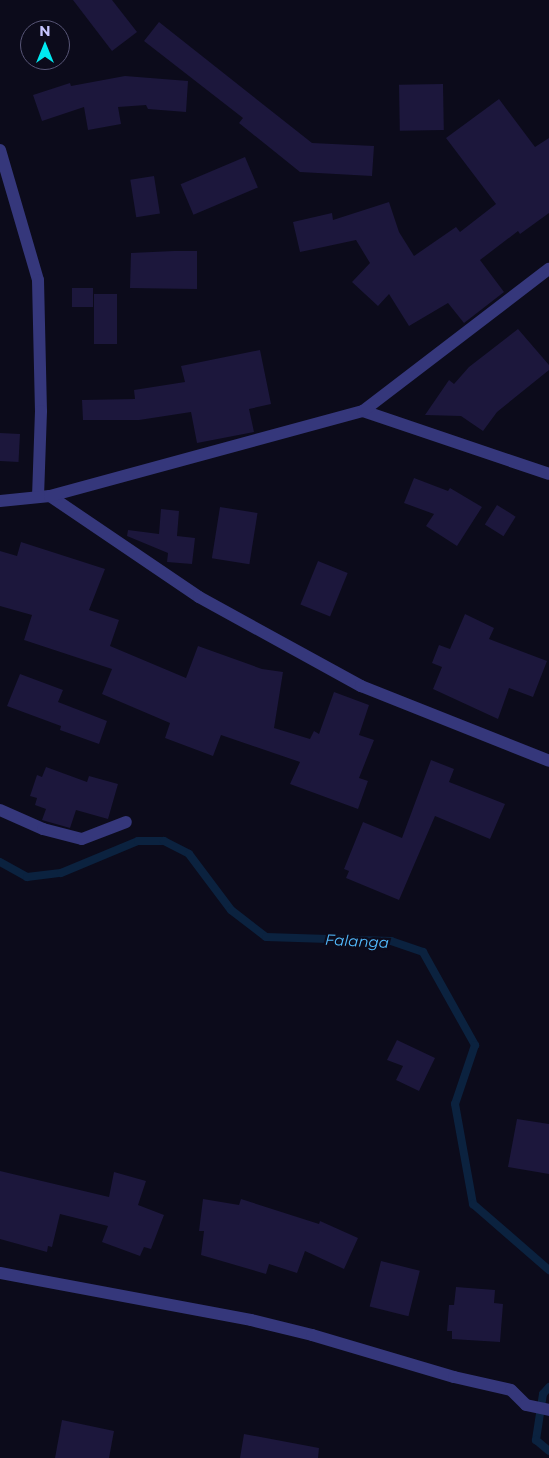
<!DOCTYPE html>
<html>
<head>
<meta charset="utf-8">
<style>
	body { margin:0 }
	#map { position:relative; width:549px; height:1458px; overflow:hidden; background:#0c0b1b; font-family:Montserrat,sans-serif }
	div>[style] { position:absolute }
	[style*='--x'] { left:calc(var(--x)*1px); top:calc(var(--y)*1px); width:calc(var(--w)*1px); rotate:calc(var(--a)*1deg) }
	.stream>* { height:8px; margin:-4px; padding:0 4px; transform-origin:4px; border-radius:4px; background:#0b223f }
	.building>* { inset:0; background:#1c173c; transform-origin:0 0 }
	.minor>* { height:12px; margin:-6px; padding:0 6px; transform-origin:6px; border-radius:6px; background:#35377b }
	span { translate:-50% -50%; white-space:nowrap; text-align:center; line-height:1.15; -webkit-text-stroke:4.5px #0c0b1b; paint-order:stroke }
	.water-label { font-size:15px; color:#53bcff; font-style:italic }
	.north { position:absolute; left:20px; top:20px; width:50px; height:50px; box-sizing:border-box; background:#0c0b1b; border:1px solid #575576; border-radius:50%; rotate:0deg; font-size:14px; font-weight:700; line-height:20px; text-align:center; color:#c7c5ff }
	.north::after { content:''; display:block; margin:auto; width:18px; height:22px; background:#00e9f0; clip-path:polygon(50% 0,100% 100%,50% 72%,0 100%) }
</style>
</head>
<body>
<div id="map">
	<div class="stream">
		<i style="--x:0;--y:862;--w:31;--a:29"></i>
		<i style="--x:27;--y:877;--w:34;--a:-7"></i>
		<i style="--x:61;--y:873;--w:83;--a:-22.6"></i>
		<i style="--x:138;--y:841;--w:26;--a:0"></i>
		<i style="--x:164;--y:841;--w:28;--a:27"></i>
		<i style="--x:189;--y:854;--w:70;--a:53.1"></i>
		<i style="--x:231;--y:910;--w:44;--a:37.6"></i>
		<i style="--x:266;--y:937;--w:125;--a:1.8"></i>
		<i style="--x:391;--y:941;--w:34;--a:19"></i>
		<i style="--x:423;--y:952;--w:107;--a:60.8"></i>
		<i style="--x:475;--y:1045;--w:62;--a:108.7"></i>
		<i style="--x:455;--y:1104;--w:102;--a:79.8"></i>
		<i style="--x:473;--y:1204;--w:101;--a:41"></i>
		<i style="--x:549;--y:1387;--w:9;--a:131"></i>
		<i style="--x:543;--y:1394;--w:47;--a:98.7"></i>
		<i style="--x:536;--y:1440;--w:17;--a:40"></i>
	</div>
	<div class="building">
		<i style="clip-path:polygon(73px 0,112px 0,137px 32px,112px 51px)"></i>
		<i style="clip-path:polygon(159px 22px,312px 143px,374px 146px,372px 176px,300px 172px,239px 123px,243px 118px,144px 41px)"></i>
		<i style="clip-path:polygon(125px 76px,188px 81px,186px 112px,148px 109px,146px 105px,118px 107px,121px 124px,88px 130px,84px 107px,42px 121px,33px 95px,70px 83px,71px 86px)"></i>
		<i style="left:443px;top:84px;width:46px;height:44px;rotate:89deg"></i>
		<i style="clip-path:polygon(499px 99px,535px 147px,549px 138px,549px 213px,520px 234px,518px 231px,480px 260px,504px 292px,464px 323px,448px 303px,409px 326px,389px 294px,378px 306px,352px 282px,370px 263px,356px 240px,300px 252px,293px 222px,332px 213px,333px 220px,389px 202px,399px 232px,414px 256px,456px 227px,460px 232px,496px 204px,446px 138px)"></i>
		<i style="left:245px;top:157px;width:33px;height:70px;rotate:67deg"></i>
		<i style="left:154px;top:176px;width:38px;height:24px;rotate:81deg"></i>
		<i style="clip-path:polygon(174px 251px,197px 251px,197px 289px,130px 288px,131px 253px)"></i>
		<i style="left:72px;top:288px;width:21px;height:19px"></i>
		<i style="left:94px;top:294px;width:23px;height:50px"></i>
		<i style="clip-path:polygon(518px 329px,549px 365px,549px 370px,497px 412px,483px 431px,461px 416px,425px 415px,449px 380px,454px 384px,469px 367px)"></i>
		<i style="clip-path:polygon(260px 350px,271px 404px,249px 409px,254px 432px,197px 443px,191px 412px,139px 420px,83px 420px,82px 400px,135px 399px,134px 390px,185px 382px,181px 366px)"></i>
		<i style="left:0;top:433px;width:20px;height:28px;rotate:3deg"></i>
		<i style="clip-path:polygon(414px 478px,448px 491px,450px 488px,482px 507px,457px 546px,426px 526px,434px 514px,404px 503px)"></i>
		<i style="left:497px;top:505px;width:22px;height:23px;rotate:32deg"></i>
		<i style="left:220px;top:507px;width:38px;height:52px;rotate:9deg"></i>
		<i style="clip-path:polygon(161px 509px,179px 511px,177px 536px,195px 538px,192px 564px,167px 562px,168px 553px,127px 536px,128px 530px,159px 534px)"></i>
		<i style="clip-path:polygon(21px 542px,105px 569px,89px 610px,119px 620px,110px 646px,186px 678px,198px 646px,262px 669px,283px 672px,274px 728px,310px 739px,314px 731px,319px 734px,334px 692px,369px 705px,359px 735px,374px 740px,359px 778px,368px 781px,358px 809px,290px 784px,300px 762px,221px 735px,213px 756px,165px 738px,170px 723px,102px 694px,112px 669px,24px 640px,32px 615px,0 606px,0 551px,17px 556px)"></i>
		<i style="left:318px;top:561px;width:32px;height:47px;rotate:22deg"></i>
		<i style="clip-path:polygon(465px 614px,494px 628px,489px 639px,547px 661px,533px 697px,509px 688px,498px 719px,433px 689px,442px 667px,432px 663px,439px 645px,450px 649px)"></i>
		<i style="clip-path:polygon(20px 674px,63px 690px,58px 702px,107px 721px,99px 744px,60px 730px,61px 726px,7px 706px)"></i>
		<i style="clip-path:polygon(431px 760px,454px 769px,449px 782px,505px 804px,490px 839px,435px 816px,399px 900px,346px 878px,349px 871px,344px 869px,363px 822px,402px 838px)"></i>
		<i style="clip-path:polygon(46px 767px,87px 782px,89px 776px,118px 784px,108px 819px,76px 810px,70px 828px,42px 820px,46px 809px,35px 805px,37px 798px,30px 796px,37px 775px,42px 777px)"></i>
		<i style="clip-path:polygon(397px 1040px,435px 1058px,419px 1091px,396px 1080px,403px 1066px,387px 1060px)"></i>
		<i style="clip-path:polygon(517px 1119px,549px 1124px,549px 1174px,508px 1167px)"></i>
		<i style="clip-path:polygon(0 1171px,109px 1197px,114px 1172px,146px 1181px,138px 1205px,164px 1215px,151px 1249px,144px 1247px,140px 1256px,102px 1242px,108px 1226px,60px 1214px,52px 1247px,48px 1246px,47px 1252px,0 1239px)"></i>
		<i style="clip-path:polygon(203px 1199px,239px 1205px,241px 1199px,319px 1224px,320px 1221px,358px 1238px,344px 1269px,305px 1251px,297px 1273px,269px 1264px,266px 1274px,201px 1255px,204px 1231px,199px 1231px)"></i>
		<i style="left:381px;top:1261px;width:40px;height:47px;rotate:14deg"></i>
		<i style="clip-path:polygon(456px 1287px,495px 1290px,494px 1303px,503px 1304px,500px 1342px,452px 1339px,452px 1331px,447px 1331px,449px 1305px,454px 1305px)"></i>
		<i style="clip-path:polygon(62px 1420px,114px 1431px,109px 1458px,55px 1458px)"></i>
		<i style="clip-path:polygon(244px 1434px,319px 1448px,318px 1458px,240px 1458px)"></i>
	</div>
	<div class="minor">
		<i style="--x:0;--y:150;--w:135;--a:73.7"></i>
		<i style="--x:38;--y:280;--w:131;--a:88.7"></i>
		<i style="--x:41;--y:411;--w:86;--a:92"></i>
		<i style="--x:363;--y:411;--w:196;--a:18.7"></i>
		<i style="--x:50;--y:496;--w:180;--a:34.1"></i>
		<i style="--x:199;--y:597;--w:185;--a:28.8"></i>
		<i style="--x:361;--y:686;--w:202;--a:21.7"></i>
		<i style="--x:0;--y:501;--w:50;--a:-5.7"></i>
		<i style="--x:50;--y:496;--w:324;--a:-15.2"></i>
		<i style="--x:363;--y:411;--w:234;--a:-37.4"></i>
		<i style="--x:0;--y:810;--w:47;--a:23.8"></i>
		<i style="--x:43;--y:829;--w:40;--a:14.4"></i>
		<i style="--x:82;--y:839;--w:47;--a:-21.1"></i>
		<i style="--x:0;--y:1273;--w:255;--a:10.6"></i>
		<i style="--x:251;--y:1320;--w:63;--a:13.8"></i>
		<i style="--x:312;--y:1335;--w:148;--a:16.5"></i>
		<i style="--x:454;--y:1377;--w:58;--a:12.8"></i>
		<i style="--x:511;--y:1390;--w:21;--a:45"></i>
		<i style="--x:526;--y:1405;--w:24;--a:12"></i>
	</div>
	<div class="water-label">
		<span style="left:357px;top:941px;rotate:3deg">Falanga</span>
	</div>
	<div class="north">N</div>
</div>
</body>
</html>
